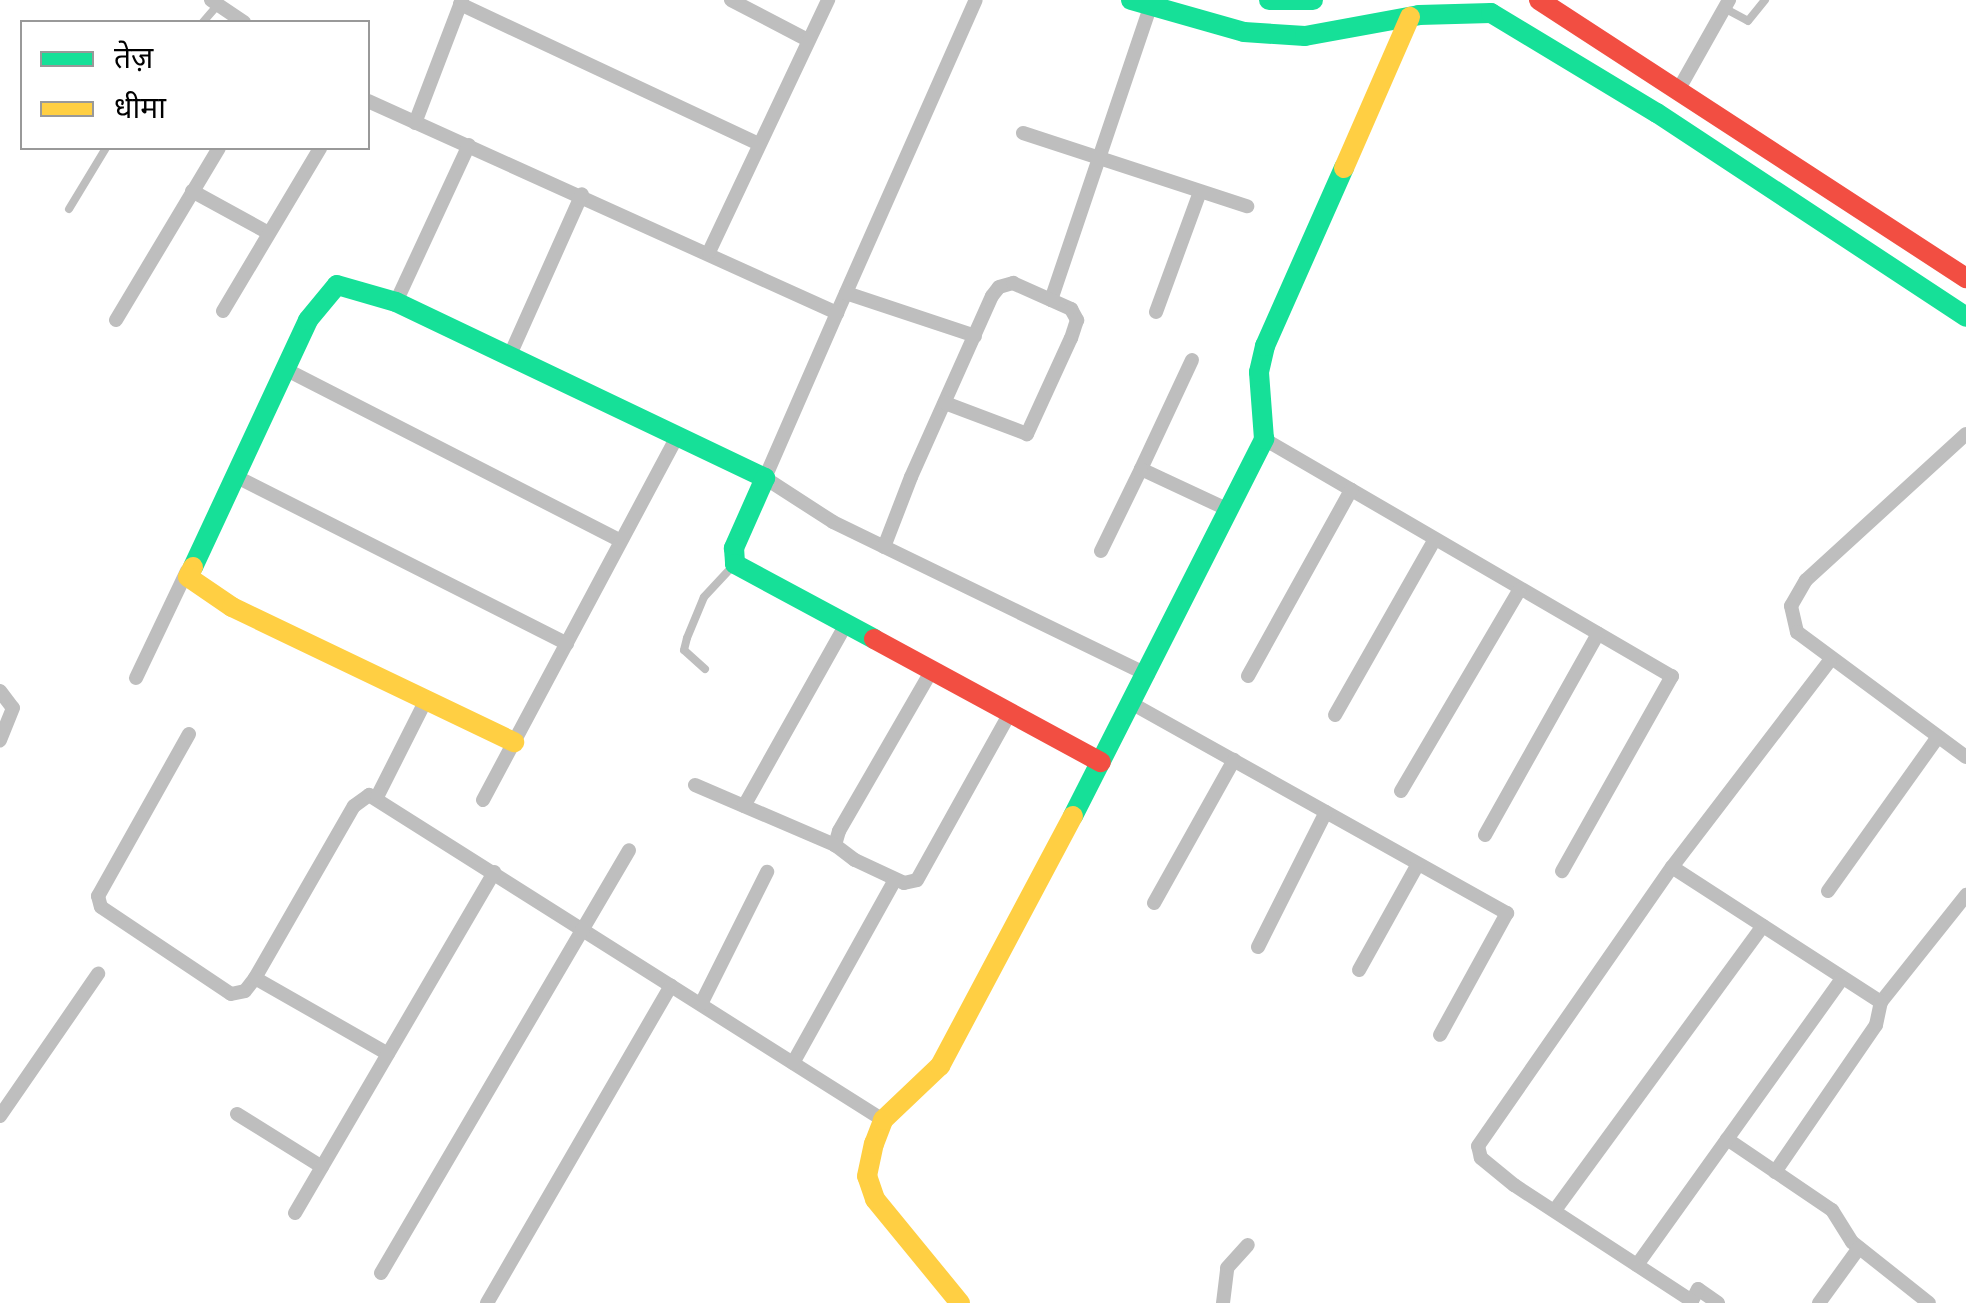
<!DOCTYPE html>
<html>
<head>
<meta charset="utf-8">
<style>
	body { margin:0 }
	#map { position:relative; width:1966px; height:1303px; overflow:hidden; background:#fff; font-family:"Golos Text","Noto Sans Devanagari",sans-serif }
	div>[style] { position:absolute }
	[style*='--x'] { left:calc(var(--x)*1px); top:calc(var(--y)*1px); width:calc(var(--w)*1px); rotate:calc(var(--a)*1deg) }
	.lane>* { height:8px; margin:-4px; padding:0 4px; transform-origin:4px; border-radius:4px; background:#bebebe }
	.street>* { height:14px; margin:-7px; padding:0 7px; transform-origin:7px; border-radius:7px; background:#bebebe }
	.fast>* { height:20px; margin:-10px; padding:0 10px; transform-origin:10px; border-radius:10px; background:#16e098 }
	.slow>* { height:20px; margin:-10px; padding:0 10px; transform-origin:10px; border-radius:10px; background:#ffcf43 }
	.jam>* { height:20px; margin:-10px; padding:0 10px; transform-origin:10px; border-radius:10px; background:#f24e42 }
	span { translate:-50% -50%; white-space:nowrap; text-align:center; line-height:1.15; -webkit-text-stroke:10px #fff; paint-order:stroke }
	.legend { position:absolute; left:20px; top:20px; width:350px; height:130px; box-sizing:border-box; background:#fff; border:2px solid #999; margin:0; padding:12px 18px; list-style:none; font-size:30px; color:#000 }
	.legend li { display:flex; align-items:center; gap:20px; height:50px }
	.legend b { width:50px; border:2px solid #999 }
</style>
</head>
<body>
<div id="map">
	<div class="lane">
		<i style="--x:1724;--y:8;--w:27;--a:28"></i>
		<i style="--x:1748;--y:21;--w:27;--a:-51"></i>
		<i style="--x:203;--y:22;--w:21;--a:-49"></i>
		<i style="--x:69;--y:209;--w:71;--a:-58.8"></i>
		<i style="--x:705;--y:669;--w:28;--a:-138"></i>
		<i style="--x:684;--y:650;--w:12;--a:-76"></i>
		<i style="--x:687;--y:638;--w:44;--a:-67.5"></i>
		<i style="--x:704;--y:597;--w:41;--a:-47"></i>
	</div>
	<div class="street">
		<i style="--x:211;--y:0;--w:40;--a:34"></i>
		<i style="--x:731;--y:0;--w:87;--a:27.5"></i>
		<i style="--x:460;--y:4;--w:330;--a:25.1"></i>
		<i style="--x:1680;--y:87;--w:100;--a:-60.6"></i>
		<i style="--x:368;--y:101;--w:515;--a:24.32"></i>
		<i style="--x:837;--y:313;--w:342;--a:-66.1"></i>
		<i style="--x:415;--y:123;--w:132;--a:-69.1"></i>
		<i style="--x:1023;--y:133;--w:236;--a:18.1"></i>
		<i style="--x:192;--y:191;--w:85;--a:28.7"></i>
		<i style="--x:709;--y:252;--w:279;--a:-64.7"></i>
		<i style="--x:846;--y:293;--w:136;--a:18.4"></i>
		<i style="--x:1051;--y:300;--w:309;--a:-71.3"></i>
		<i style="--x:396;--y:302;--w:173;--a:-65.1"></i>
		<i style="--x:223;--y:311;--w:190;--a:-59.2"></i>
		<i style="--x:1156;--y:312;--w:128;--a:-69.9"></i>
		<i style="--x:837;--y:313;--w:180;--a:113.6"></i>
		<i style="--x:765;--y:478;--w:81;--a:32.9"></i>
		<i style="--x:833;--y:522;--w:350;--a:25.9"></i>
		<i style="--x:116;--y:320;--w:200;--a:-59.1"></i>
		<i style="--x:510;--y:355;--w:176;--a:-65.9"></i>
		<i style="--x:1192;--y:360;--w:120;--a:115.1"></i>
		<i style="--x:1141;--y:469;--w:97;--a:25"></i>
		<i style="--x:285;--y:369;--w:377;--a:27.1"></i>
		<i style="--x:1966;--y:434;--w:217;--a:137.6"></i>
		<i style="--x:1806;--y:580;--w:30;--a:120"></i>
		<i style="--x:1791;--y:606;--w:27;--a:77"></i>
		<i style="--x:1797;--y:632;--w:210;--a:36.5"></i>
		<i style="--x:1264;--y:439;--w:472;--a:30.2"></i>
		<i style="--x:1672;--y:676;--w:224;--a:119.4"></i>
		<i style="--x:235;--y:476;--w:372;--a:26.8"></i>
		<i style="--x:884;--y:547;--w:75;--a:-68.9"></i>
		<i style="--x:911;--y:477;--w:198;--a:-65.9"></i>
		<i style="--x:992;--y:296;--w:11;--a:-52"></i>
		<i style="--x:999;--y:287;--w:15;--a:-16"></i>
		<i style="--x:1013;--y:283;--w:64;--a:24.1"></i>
		<i style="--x:1071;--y:309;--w:13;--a:61"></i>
		<i style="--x:1077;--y:320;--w:19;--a:108"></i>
		<i style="--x:1071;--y:338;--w:106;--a:114.6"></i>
		<i style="--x:1027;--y:434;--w:88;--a:-159.3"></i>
		<i style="--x:1101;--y:551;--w:91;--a:-64"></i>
		<i style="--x:932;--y:670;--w:186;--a:120"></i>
		<i style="--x:839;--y:831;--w:15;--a:106"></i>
		<i style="--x:835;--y:845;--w:25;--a:37"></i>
		<i style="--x:855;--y:860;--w:54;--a:25.1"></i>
		<i style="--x:904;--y:883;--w:13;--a:-13"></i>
		<i style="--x:917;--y:880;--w:191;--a:-60.9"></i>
		<i style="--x:1248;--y:676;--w:213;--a:-61"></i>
		<i style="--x:136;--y:678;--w:119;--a:-64.5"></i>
		<i style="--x:0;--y:691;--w:21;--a:53"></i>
		<i style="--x:13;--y:708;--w:35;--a:112"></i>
		<i style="--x:1131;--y:703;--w:431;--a:29.2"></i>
		<i style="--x:1507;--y:913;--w:139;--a:118.8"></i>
		<i style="--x:1335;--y:715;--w:202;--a:-60.4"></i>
		<i style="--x:189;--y:734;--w:186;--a:119.3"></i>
		<i style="--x:98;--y:896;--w:11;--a:75"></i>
		<i style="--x:101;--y:907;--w:156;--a:33.8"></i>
		<i style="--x:231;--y:994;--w:14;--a:-12"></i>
		<i style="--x:245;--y:991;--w:16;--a:-52"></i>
		<i style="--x:255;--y:978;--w:198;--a:-60.1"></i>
		<i style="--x:354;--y:806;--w:19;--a:-36"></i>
		<i style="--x:369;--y:795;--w:608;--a:32.3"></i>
		<i style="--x:695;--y:785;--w:152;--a:23.2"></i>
		<i style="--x:1401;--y:791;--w:234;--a:-59.5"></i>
		<i style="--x:377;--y:797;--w:109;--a:-63.2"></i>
		<i style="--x:483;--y:800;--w:410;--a:-61.9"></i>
		<i style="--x:744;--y:806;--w:209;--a:-60.7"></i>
		<i style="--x:1485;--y:835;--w:231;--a:-60.7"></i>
		<i style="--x:1672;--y:867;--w:249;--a:32.9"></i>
		<i style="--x:1881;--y:1002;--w:137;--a:-51.5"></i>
		<i style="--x:1828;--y:891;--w:189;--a:-54.5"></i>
		<i style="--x:1154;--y:903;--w:164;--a:-60.8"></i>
		<i style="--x:1258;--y:947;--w:151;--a:-63.3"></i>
		<i style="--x:1359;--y:970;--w:121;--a:-60.9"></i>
		<i style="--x:255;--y:978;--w:153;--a:29.7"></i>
		<i style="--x:701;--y:1004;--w:148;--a:-63.4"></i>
		<i style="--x:793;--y:1063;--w:210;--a:-60.9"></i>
		<i style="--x:237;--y:1114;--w:100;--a:31.9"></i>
		<i style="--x:0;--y:1116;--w:173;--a:-55.4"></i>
		<i style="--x:1727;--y:1139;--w:127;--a:34.1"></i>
		<i style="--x:1832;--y:1210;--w:38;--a:58"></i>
		<i style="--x:1852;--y:1242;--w:98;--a:38.4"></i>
		<i style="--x:1775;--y:1172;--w:178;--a:-55.5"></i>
		<i style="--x:1876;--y:1025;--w:24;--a:-78"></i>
		<i style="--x:1555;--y:1210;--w:352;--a:-53.8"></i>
		<i style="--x:295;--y:1213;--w:395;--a:-59.7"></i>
		<i style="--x:1637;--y:1265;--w:350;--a:-54.4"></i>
		<i style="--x:381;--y:1273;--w:490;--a:-59.6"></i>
		<i style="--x:487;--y:1303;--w:367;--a:-59.9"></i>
		<i style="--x:1223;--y:1303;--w:35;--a:-83"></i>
		<i style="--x:1227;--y:1268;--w:31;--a:-48"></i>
		<i style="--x:1718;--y:1303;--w:24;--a:-145"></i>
		<i style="--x:1698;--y:1289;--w:13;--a:117"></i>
		<i style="--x:1692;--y:1301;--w:212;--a:-146.9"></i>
		<i style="--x:1514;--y:1185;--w:43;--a:-140.7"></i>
		<i style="--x:1481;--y:1158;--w:12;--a:-104"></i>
		<i style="--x:1478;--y:1146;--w:340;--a:-55.2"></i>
		<i style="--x:1672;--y:867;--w:260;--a:-52.6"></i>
		<i style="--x:1819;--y:1303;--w:68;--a:-54"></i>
	</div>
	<div class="fast">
		<i style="--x:1131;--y:0;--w:117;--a:15.8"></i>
		<i style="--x:1244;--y:32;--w:61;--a:3.8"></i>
		<i style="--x:1305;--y:36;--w:116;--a:-10.4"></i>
		<i style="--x:1419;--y:15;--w:72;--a:-1.6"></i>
		<i style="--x:1491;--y:13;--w:194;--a:31.1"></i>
		<i style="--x:1657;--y:113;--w:370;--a:33.4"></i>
		<i style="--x:1269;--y:0;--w:44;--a:0"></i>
		<i style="--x:193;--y:567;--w:272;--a:-65"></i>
		<i style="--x:308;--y:320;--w:45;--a:-50.4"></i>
		<i style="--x:337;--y:285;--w:61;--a:16.1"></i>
		<i style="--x:396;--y:302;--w:409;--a:25.5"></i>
		<i style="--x:765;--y:478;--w:77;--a:113.9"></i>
		<i style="--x:734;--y:548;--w:16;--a:86"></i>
		<i style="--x:735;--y:564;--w:158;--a:28.3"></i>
		<i style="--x:1073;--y:816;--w:423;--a:-63.1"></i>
		<i style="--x:1264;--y:439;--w:67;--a:-94.3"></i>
		<i style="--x:1259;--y:372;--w:27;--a:-77"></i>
		<i style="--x:1265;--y:346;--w:195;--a:-66.1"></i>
	</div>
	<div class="slow">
		<i style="--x:1344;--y:168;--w:165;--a:-66.4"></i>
		<i style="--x:193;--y:567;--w:11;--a:117"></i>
		<i style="--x:188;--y:577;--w:53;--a:34.3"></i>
		<i style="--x:232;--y:607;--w:313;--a:25.6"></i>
		<i style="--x:960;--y:1303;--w:134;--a:-129.3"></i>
		<i style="--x:875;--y:1199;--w:24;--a:-109"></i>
		<i style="--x:867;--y:1176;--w:33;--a:-78"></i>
		<i style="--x:874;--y:1144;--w:26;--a:-69"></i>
		<i style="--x:883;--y:1120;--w:79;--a:-43.5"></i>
		<i style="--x:940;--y:1066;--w:283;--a:-62"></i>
	</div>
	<div class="jam">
		<i style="--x:1539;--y:0;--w:510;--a:33.07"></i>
		<i style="--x:874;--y:639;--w:258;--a:28.5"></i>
	</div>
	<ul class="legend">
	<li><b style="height:12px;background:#16e098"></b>तेज़</li>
	<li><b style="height:12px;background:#ffcf43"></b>धीमा</li>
	</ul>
</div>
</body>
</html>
